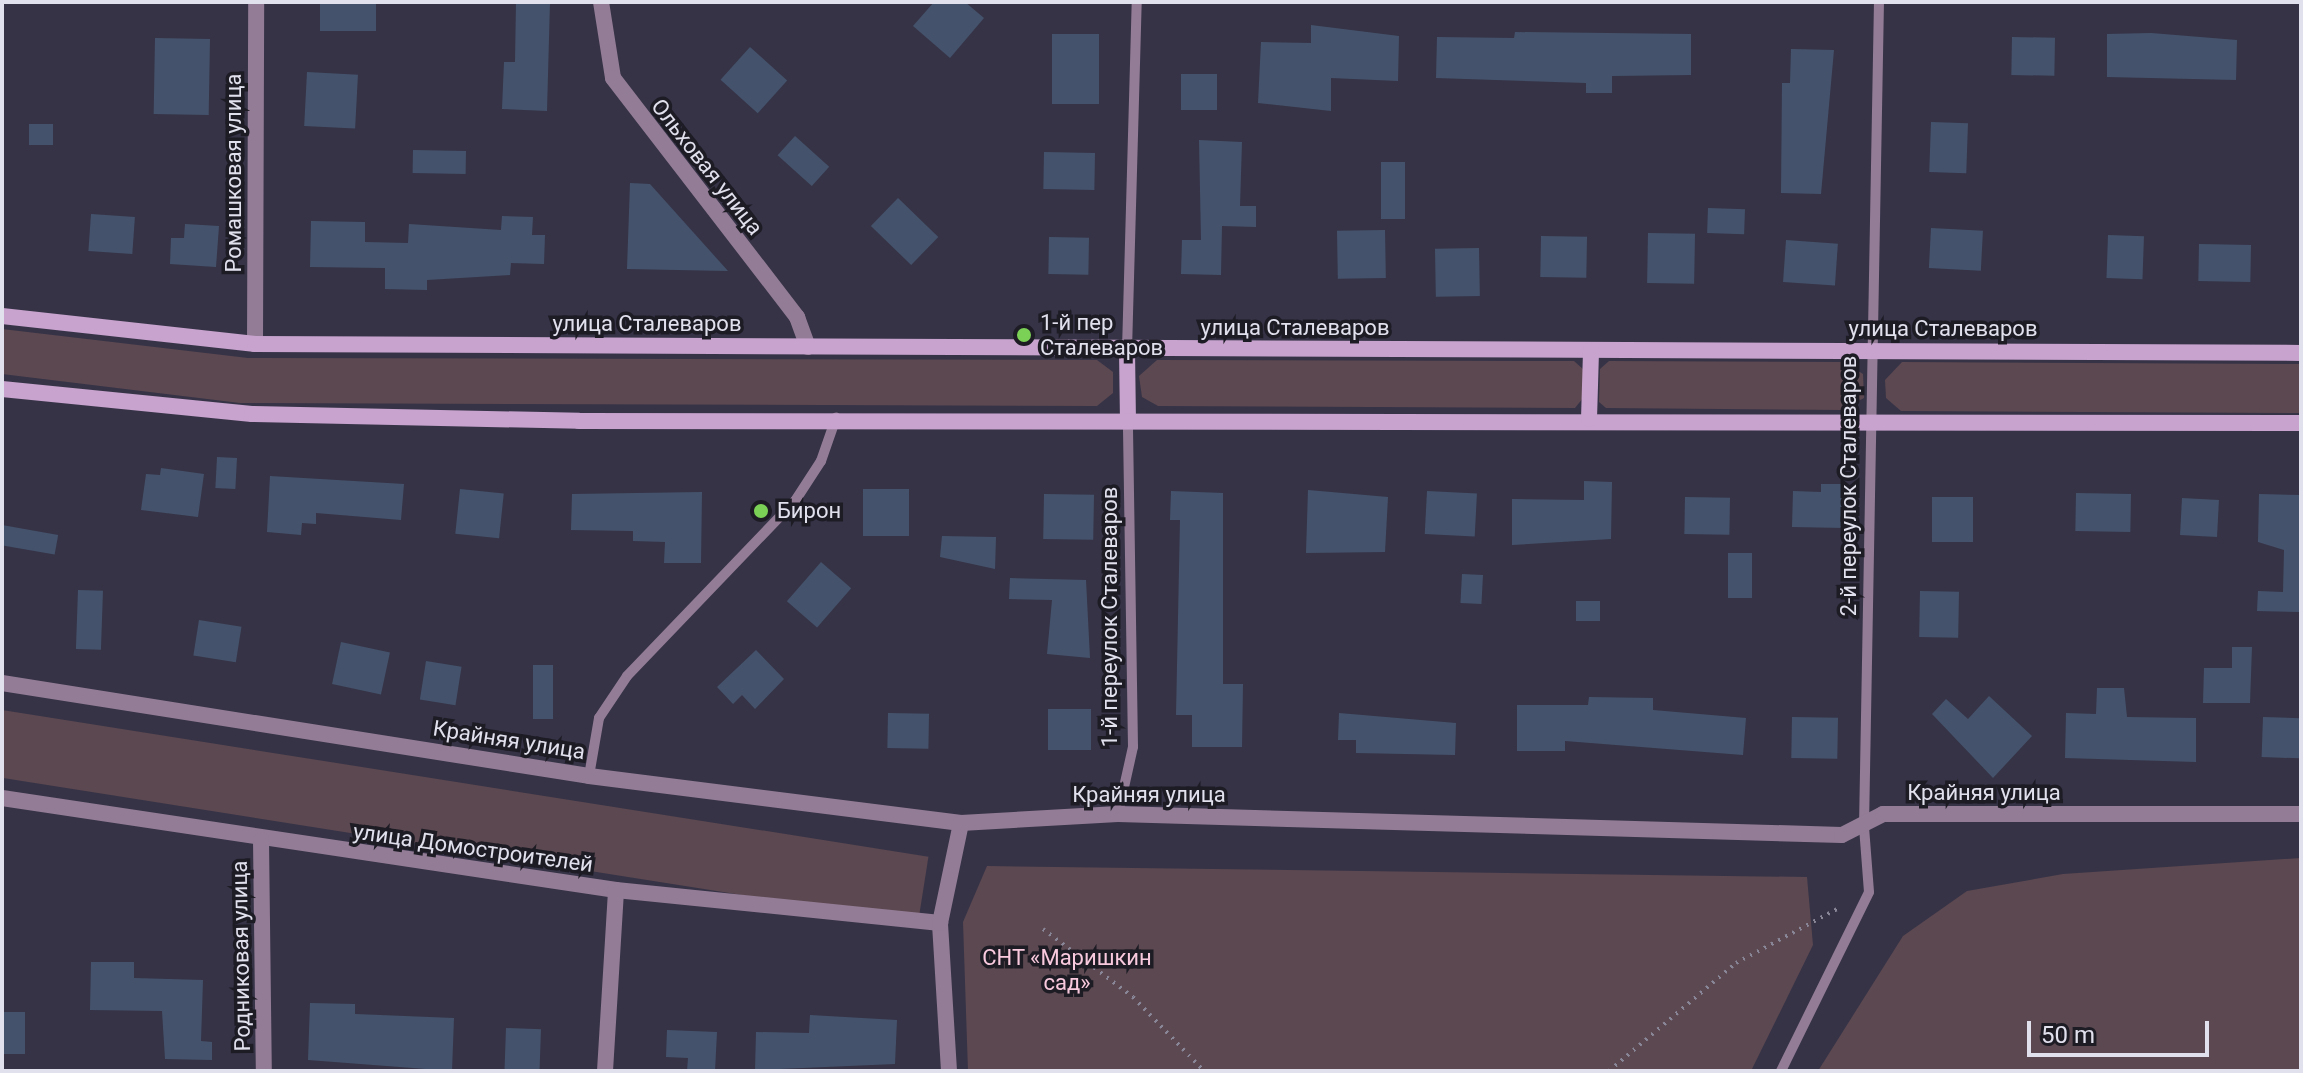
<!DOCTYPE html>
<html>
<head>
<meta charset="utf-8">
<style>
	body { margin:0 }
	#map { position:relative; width:2303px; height:1073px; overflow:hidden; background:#363347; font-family:Roboto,sans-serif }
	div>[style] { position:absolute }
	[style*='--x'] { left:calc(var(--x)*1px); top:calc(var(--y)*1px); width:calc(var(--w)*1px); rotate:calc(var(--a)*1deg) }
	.green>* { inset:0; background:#5c4850; transform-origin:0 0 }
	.building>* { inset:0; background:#44536b; transform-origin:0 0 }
	.path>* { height:4px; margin-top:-2px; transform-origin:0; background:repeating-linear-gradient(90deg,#888697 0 2px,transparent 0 8px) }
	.service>* { height:10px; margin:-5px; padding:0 5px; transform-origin:5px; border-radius:5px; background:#937c96 }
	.minor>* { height:16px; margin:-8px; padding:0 8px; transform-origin:8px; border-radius:8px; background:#937c96 }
	.secondary>* { height:16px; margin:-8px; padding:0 8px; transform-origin:8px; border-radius:8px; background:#c7a3cd }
	.dots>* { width:22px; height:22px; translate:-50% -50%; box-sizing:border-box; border:4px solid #1d1c25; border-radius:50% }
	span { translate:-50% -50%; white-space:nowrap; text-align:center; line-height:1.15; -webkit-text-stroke:7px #1d1c25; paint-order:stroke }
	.street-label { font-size:22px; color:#e1e0ed }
	.poi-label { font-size:22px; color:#e1e0ed }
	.left { translate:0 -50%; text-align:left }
	.park-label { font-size:22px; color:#f9c9dd }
	.frame { position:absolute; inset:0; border:4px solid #e1e0ed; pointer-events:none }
	.scale { position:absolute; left:2027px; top:1021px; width:182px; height:36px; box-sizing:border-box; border:4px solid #e1e0ed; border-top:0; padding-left:10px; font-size:24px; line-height:28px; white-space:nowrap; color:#e1e0ed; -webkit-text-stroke:6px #1d1c25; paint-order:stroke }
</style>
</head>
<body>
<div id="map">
	<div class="green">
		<i style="clip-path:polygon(2px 329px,248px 358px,1097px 360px,1113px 372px,1113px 393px,1097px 406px,240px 403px,2px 374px)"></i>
		<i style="clip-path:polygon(1157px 360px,1574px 361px,1584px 370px,1583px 398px,1575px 408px,1158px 406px,1142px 397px,1139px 376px)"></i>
		<i style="clip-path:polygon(1609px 361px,1844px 362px,1863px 374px,1864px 398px,1842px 410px,1606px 408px,1599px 402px,1600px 369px)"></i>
		<i style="clip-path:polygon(1902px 362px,2301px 364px,2301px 413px,1901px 411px,1886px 398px,1885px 380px)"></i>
		<i style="left:2px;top:710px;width:938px;height:67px;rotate:9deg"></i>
		<i style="clip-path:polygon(2301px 858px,2301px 1071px,1818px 1071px,1903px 936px,1967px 891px,2063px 874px)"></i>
		<i style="clip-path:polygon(987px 866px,1807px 877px,1813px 945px,1751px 1071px,968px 1071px,963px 922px)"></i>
	</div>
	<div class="building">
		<i style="left:320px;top:2px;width:56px;height:29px"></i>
		<i style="clip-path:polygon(516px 2px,550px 2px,547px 111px,502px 109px,504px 62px,515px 62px)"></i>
		<i style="clip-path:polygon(934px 2px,965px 2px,984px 18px,950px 58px,913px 26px)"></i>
		<i style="clip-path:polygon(1311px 25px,1399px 36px,1398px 81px,1331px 78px,1331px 111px,1258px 103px,1261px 42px,1311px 43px)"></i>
		<i style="clip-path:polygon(1515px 32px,1691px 34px,1691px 75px,1612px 76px,1612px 93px,1586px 93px,1586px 83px,1436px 78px,1437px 37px,1514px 38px)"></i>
		<i style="clip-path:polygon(2151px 33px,2237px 40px,2236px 80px,2107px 77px,2107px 34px)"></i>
		<i style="left:1052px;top:34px;width:47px;height:70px"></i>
		<i style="left:2012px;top:37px;width:43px;height:38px;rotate:1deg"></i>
		<i style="left:155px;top:38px;width:55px;height:76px;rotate:1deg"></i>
		<i style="left:750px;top:47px;width:50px;height:44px;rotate:42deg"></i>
		<i style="clip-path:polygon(1791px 49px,1834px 50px,1821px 194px,1781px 193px,1782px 83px,1790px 83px)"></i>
		<i style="left:307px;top:72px;width:51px;height:54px;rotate:3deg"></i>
		<i style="left:1181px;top:74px;width:36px;height:36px"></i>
		<i style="left:1931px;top:122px;width:37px;height:50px;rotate:2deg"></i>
		<i style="left:29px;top:124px;width:24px;height:21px"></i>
		<i style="left:795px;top:136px;width:46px;height:26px;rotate:42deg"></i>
		<i style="clip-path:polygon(1199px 140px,1242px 142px,1240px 206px,1256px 206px,1256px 227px,1222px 226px,1221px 275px,1181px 274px,1182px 240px,1201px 240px)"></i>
		<i style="left:413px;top:150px;width:53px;height:23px;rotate:1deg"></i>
		<i style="left:1044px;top:152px;width:51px;height:37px;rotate:1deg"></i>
		<i style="left:1381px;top:162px;width:24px;height:57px"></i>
		<i style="clip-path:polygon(630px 183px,650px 184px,728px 271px,627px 269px)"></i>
		<i style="left:898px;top:198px;width:56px;height:39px;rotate:44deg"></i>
		<i style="left:1708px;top:208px;width:37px;height:25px;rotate:2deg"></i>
		<i style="left:91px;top:214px;width:44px;height:37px;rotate:4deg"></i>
		<i style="clip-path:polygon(502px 216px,533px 217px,532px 235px,545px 235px,544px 264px,511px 263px,510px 275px,427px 280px,427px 290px,385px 289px,385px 268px,310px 267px,311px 221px,365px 222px,365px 242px,408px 243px,409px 224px,501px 230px)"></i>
		<i style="clip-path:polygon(185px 224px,219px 226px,216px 267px,170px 264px,171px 238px,184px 238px)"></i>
		<i style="left:1931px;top:228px;width:52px;height:40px;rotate:3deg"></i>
		<i style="left:1385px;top:230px;width:48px;height:48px;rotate:89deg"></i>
		<i style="left:1648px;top:233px;width:47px;height:50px;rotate:1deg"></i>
		<i style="left:2108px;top:235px;width:36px;height:43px;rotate:2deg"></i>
		<i style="left:1541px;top:236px;width:46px;height:41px;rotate:1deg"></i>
		<i style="left:1049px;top:237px;width:40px;height:37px;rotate:1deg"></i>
		<i style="left:1786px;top:240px;width:52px;height:42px;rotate:4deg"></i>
		<i style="left:2199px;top:244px;width:52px;height:37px;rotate:1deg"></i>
		<i style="left:1479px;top:248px;width:48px;height:44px;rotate:89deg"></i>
		<i style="left:217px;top:457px;width:20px;height:31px;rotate:3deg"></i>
		<i style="clip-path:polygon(161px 468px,204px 474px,198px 517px,141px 510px,146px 474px,160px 475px)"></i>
		<i style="clip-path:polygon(270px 476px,404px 484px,401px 520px,316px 513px,316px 524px,302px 523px,301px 535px,267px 532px)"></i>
		<i style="clip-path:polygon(1584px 481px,1612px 482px,1611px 539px,1512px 545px,1512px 499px,1584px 500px)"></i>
		<i style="clip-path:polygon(1821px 484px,1846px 484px,1845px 528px,1792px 527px,1793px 491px,1821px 492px)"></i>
		<i style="left:460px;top:489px;width:44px;height:45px;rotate:6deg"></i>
		<i style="left:863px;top:489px;width:46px;height:47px"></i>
		<i style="clip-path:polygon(1308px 490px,1388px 497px,1385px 552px,1306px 553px)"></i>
		<i style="clip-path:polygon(1171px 491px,1223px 493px,1223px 684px,1243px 684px,1242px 747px,1192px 747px,1192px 715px,1176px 715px,1180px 520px,1170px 520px)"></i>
		<i style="left:1427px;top:491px;width:50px;height:43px;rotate:3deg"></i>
		<i style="clip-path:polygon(702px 492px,701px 563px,664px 563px,665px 542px,633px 541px,633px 531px,571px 530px,572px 494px)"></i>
		<i style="left:2076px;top:493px;width:55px;height:38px;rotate:1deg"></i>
		<i style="left:1044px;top:494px;width:50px;height:45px;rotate:1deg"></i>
		<i style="clip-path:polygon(2259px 494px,2301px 495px,2301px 612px,2257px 611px,2258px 591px,2283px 592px,2284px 550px,2258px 542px)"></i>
		<i style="left:1685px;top:497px;width:45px;height:37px;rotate:1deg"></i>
		<i style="left:1932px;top:497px;width:41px;height:45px"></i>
		<i style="left:2182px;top:498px;width:37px;height:37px;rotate:3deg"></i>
		<i style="left:2px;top:525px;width:57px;height:20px;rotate:10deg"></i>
		<i style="clip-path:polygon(942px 536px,996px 537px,995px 569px,940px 557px)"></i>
		<i style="left:1728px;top:553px;width:24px;height:45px"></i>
		<i style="left:821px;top:562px;width:40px;height:52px;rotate:41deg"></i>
		<i style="left:1462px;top:574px;width:21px;height:29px;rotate:3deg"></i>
		<i style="clip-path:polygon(1010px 578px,1086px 580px,1090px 658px,1047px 654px,1052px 600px,1009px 599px)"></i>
		<i style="left:78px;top:590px;width:25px;height:59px;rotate:2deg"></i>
		<i style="left:1920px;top:591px;width:39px;height:46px;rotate:1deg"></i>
		<i style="left:1576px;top:601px;width:24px;height:20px"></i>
		<i style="left:199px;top:620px;width:43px;height:36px;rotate:9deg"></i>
		<i style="left:341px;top:642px;width:50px;height:43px;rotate:12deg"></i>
		<i style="clip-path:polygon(2232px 647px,2252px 647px,2250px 703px,2203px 703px,2204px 668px,2232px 668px)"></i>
		<i style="clip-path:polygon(756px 650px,784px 679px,755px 709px,742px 695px,733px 704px,717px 687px)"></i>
		<i style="left:426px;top:661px;width:36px;height:39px;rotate:9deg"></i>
		<i style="left:533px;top:665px;width:20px;height:54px"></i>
		<i style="clip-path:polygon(2097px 688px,2124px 688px,2127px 717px,2196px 718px,2196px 762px,2065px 758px,2066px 713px,2096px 714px)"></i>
		<i style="clip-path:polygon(1989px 696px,2032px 736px,1993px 778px,1932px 714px,1946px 699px,1968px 719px)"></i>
		<i style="clip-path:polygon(1589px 697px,1653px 698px,1653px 710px,1746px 718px,1743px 755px,1565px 741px,1565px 751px,1517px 751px,1517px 705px,1588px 705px)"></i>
		<i style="left:1048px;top:709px;width:43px;height:41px"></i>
		<i style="left:888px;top:713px;width:41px;height:35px;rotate:1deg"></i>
		<i style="clip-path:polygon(1339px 713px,1456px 723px,1455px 755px,1356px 753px,1356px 740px,1338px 740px)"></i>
		<i style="left:1792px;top:717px;width:46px;height:41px;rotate:1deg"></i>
		<i style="left:2263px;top:717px;width:38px;height:40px;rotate:2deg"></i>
		<i style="clip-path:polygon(91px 962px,134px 962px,134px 978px,203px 980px,201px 1041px,212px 1042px,212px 1060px,165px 1059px,162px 1011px,90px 1010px)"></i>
		<i style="clip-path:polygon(310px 1003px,355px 1004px,355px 1014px,454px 1018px,452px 1071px,308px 1060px)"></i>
		<i style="left:2px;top:1012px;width:23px;height:42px"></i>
		<i style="clip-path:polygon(810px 1015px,897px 1020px,895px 1064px,755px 1070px,756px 1032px,809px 1033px)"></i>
		<i style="left:506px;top:1028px;width:35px;height:43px;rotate:2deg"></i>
		<i style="clip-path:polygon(667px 1030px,717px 1032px,715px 1071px,687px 1071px,688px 1058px,666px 1057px)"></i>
	</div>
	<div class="path">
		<i style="--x:1043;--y:929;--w:113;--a:37.1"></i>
		<i style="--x:1133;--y:997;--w:103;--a:46.2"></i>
		<i style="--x:1609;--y:1071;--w:167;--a:-40.4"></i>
		<i style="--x:1736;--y:963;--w:119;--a:-28.1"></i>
	</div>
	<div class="service">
		<i style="--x:1127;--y:350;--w:348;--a:-88.4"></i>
		<i style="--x:589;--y:776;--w:59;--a:-80.2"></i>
		<i style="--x:599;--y:718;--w:50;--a:-56.3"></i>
		<i style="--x:627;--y:676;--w:243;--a:-46.2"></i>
		<i style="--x:795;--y:501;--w:48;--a:-57"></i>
		<i style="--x:821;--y:461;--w:46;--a:-70.8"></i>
		<i style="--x:1118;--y:814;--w:69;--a:-77.4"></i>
		<i style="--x:1133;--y:747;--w:329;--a:-90.9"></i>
		<i style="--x:1781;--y:1071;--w:199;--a:-63.8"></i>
		<i style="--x:1869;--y:892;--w:65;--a:-94.4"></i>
		<i style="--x:1864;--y:827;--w:825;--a:-88.96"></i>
	</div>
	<div class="minor">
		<i style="--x:601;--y:2;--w:77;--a:81"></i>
		<i style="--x:613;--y:78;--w:302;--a:52.4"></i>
		<i style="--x:797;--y:317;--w:32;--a:70"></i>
		<i style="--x:255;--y:344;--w:342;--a:-89.8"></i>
		<i style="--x:2;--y:683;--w:594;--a:9"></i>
		<i style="--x:589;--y:776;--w:375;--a:7.2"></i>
		<i style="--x:961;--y:823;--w:157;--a:-3.3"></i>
		<i style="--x:1118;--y:814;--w:724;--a:1.66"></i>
		<i style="--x:1842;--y:835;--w:46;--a:-27.1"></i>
		<i style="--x:1883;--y:814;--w:418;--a:0"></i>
		<i style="--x:2;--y:798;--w:621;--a:8.52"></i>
		<i style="--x:616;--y:890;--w:326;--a:5.8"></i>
		<i style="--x:261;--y:840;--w:231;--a:89.3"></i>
		<i style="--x:605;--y:1071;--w:181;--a:-86.5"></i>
		<i style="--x:949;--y:1071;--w:148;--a:-93.5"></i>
		<i style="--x:940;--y:923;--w:102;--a:-78.1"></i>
	</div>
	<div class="secondary">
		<i style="--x:2;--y:316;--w:255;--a:6.3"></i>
		<i style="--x:255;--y:344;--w:2046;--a:0.25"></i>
		<i style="--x:1127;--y:350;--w:68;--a:89.2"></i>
		<i style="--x:2;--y:389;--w:251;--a:5.7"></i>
		<i style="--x:252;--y:414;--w:327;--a:1.2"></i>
		<i style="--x:579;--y:421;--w:1722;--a:0.07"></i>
		<i style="--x:1589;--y:419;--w:69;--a:-88.3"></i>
	</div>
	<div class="dots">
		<i style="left:1024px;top:335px;background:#7bd155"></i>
		<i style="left:761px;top:511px;background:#7bd155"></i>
	</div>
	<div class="street-label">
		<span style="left:707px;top:167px;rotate:52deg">Ольховая улица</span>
		<span style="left:234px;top:173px;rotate:-90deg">Ромашковая улица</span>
		<span style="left:647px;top:324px">улица Сталеваров</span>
		<span style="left:1295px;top:328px">улица Сталеваров</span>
		<span style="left:1943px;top:329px">улица Сталеваров</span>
		<span style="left:1849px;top:486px;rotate:-90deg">2-й переулок Сталеваров</span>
		<span style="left:1110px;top:617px;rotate:-90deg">1-й переулок Сталеваров</span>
		<span style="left:509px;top:740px;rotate:9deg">Крайняя улица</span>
		<span style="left:1984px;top:793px">Крайняя улица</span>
		<span style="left:1149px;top:795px">Крайняя улица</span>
		<span style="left:473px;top:848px;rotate:8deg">улица Домостроителей</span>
		<span style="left:241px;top:956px;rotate:-91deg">Родниковая улица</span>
	</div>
	<div class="poi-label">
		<span class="left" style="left:1040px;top:335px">1-й пер<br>Сталеваров</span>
		<span class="left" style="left:777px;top:511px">Бирон</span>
	</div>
	<div class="park-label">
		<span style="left:1067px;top:970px">СНТ «Маришкин<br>сад»</span>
	</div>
	<div class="frame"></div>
	<div class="scale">50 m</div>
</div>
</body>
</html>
